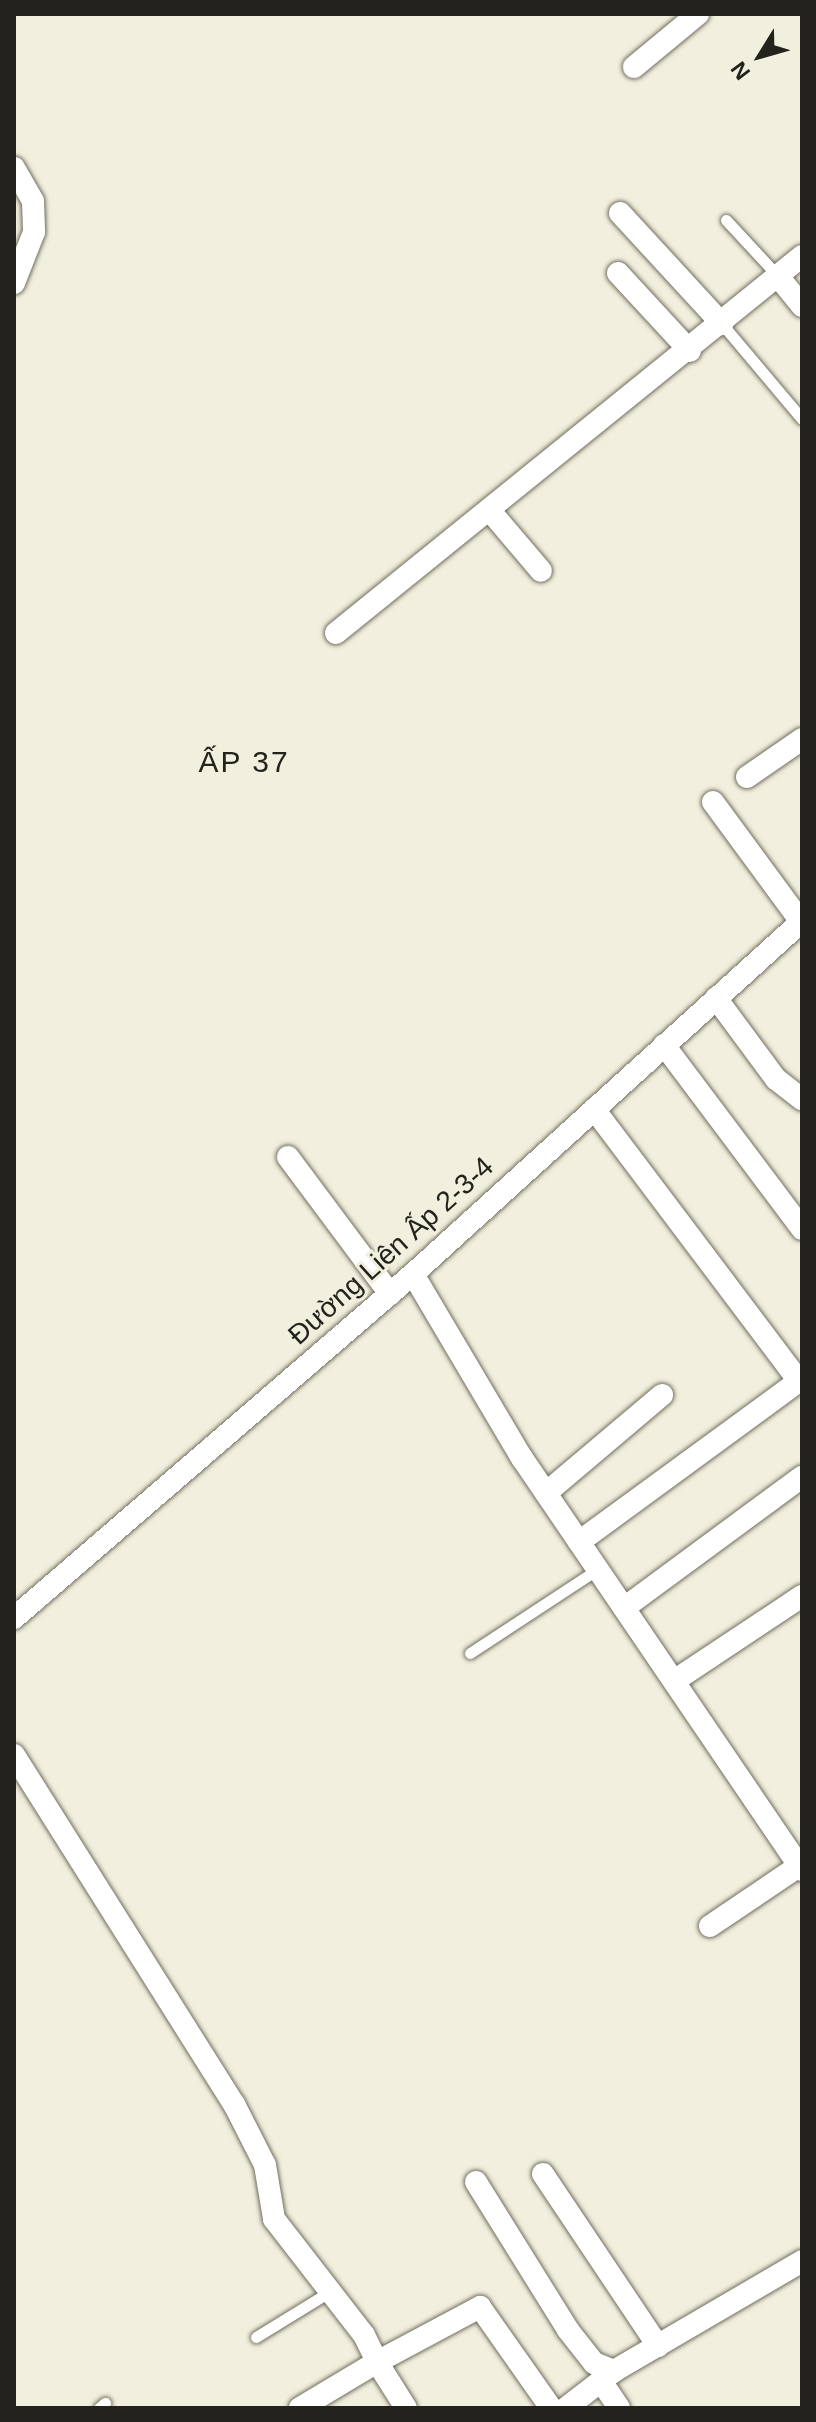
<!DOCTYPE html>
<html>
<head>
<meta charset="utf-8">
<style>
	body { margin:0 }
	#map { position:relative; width:816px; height:2422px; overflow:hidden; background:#f1efdd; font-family:Helvetica,sans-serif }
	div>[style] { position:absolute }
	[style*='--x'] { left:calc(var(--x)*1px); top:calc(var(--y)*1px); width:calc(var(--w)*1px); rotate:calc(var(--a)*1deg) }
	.roads { filter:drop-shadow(0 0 2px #716e5f) drop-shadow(0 0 2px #716e5f) }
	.service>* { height:11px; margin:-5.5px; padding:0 5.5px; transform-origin:5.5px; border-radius:5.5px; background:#fff }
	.minor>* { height:22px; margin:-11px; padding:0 11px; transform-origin:11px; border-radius:11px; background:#fff }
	span { translate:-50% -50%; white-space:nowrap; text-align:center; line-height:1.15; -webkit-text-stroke:6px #f1efdd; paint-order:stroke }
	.street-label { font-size:28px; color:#23221c }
	.neighbourhood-label { font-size:30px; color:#23221c; letter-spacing:2px }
	.frame { position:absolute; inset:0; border:16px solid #23221c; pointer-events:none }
	.north { position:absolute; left:720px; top:16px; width:80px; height:80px; -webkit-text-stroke:6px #f1efdd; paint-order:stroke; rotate:233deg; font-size:22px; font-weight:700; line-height:32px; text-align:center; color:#23221c }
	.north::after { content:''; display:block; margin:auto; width:28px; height:36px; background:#23221c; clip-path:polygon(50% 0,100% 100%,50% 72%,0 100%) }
</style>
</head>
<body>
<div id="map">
	<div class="roads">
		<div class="service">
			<i style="--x:726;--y:220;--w:75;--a:47.2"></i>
			<i style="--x:722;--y:324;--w:124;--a:49.9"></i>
			<i style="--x:470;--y:1653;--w:153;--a:-33.3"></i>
			<i style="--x:256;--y:2337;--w:82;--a:-31.6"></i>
			<i style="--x:99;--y:2408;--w:8;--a:-40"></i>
		</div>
		<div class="minor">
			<i style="--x:634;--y:67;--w:83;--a:-39.6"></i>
			<i style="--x:14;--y:168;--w:38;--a:60"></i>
			<i style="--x:33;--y:201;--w:31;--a:88"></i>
			<i style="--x:34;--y:232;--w:55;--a:111.4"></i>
			<i style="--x:620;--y:213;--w:151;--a:47.4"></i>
			<i style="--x:618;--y:273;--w:106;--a:47.3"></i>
			<i style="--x:777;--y:275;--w:40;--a:51"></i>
			<i style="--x:491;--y:512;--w:77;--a:49.7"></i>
			<i style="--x:336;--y:633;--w:599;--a:-38.97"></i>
			<i style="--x:747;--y:777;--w:67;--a:-34.6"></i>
			<i style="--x:713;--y:802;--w:149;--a:53.7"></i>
			<i style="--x:716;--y:998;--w:101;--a:53.5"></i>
			<i style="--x:776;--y:1079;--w:33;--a:38"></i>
			<i style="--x:664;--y:1045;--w:230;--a:53.1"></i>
			<i style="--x:594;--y:1109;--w:341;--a:53"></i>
			<i style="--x:288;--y:1157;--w:171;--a:53.3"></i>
			<i style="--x:413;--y:1274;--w:214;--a:59.4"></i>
			<i style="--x:522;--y:1458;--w:498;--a:55.8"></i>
			<i style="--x:546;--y:1493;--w:152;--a:-40.2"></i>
			<i style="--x:579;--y:1542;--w:276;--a:-36.2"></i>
			<i style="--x:624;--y:1608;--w:221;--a:-36.4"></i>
			<i style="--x:14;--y:1618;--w:527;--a:-40.77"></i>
			<i style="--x:413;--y:1274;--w:525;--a:-42.22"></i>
			<i style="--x:674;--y:1681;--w:154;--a:-33.6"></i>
			<i style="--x:14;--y:1755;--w:413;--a:57.8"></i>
			<i style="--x:234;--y:2104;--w:68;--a:63.1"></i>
			<i style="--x:265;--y:2165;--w:55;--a:80.5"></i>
			<i style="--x:274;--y:2219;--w:147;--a:52.2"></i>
			<i style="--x:364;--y:2335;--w:30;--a:64"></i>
			<i style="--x:377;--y:2362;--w:90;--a:149.1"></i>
			<i style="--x:710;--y:1926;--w:107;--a:-34"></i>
			<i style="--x:543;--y:2174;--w:207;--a:56.2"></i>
			<i style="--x:476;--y:2182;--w:174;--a:58.1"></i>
			<i style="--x:568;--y:2330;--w:42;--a:51.8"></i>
			<i style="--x:594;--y:2363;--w:22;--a:22"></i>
			<i style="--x:601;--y:2381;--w:32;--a:56"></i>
			<i style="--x:406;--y:2408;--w:54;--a:-122.2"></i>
			<i style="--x:377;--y:2362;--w:117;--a:-28.1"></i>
			<i style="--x:480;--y:2307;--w:123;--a:54.9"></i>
			<i style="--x:566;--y:2408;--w:61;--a:-37.6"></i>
			<i style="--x:614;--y:2371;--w:218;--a:-30.3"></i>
		</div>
	</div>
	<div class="street-label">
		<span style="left:391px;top:1251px;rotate:-42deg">Đường Liên Ấp 2-3-4</span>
	</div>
	<div class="neighbourhood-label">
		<span style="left:244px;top:762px">ẤP 37</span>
	</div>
	<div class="frame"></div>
	<div class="north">N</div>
</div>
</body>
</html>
